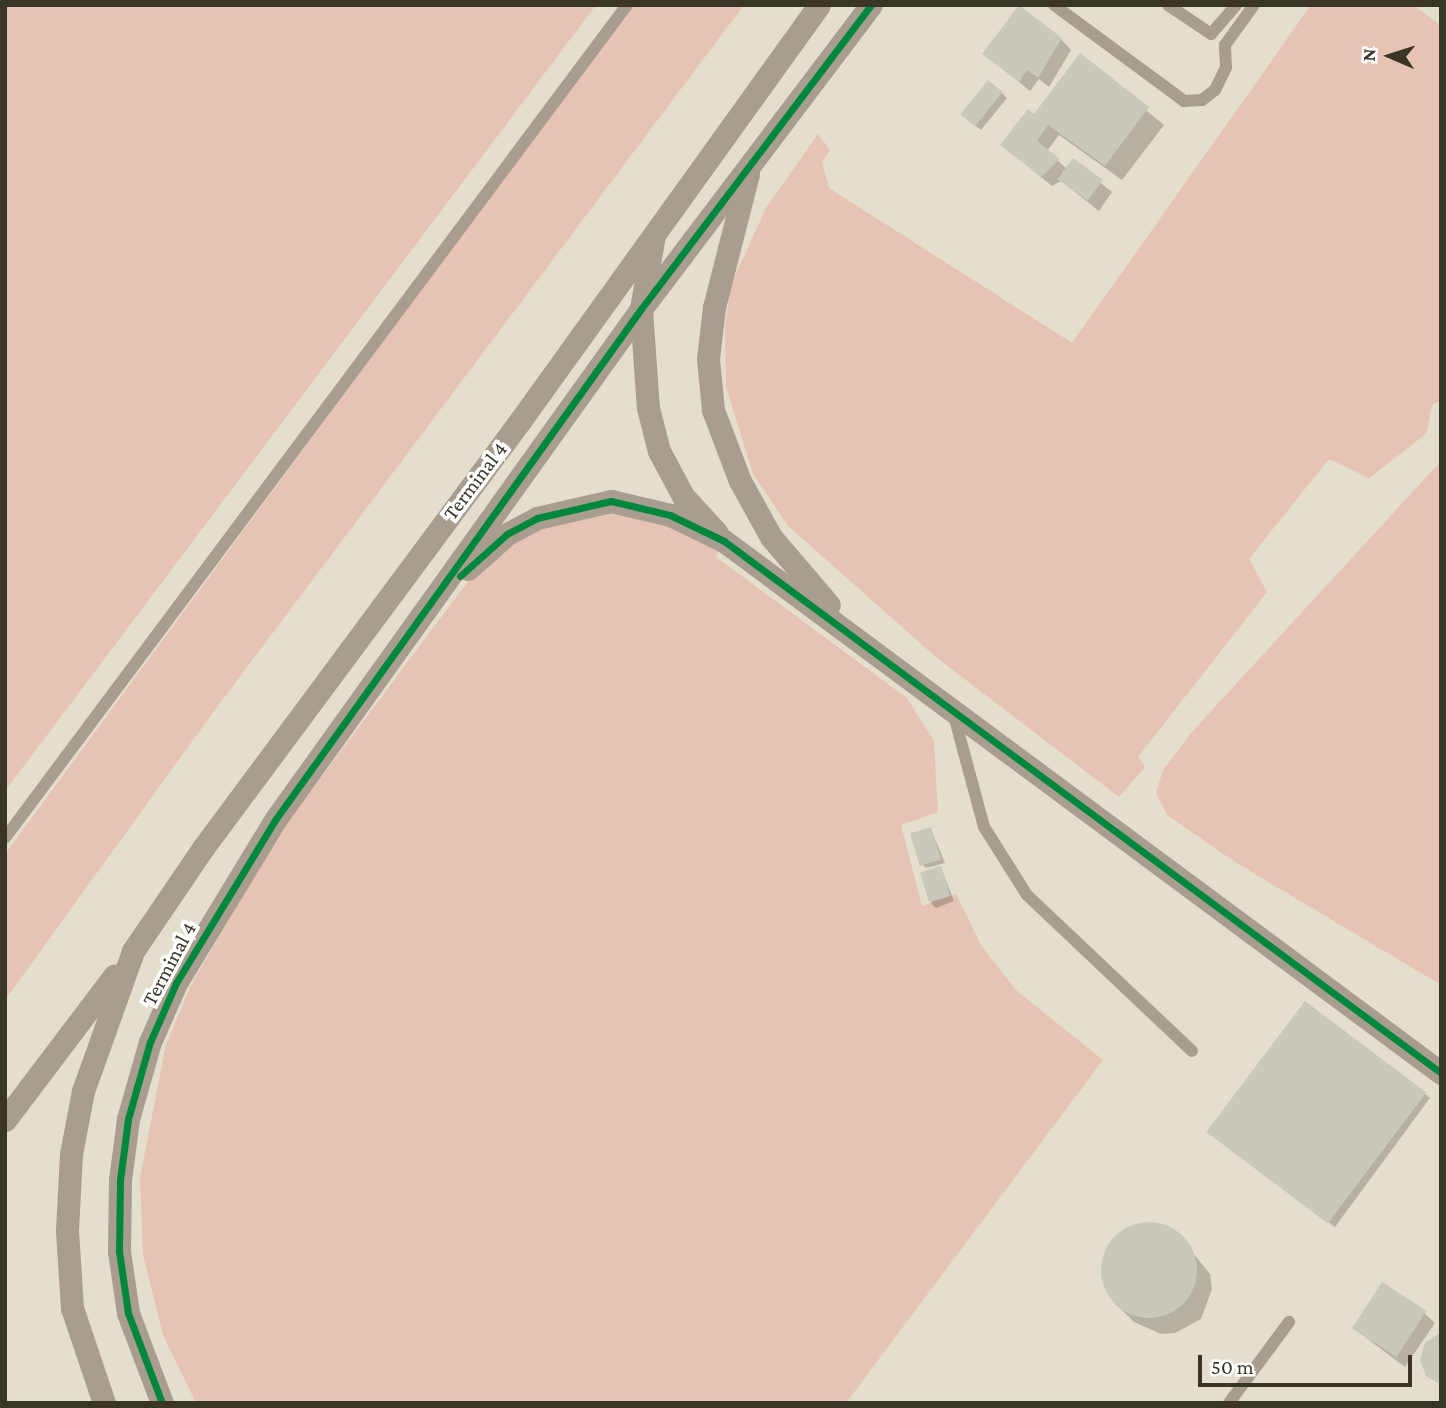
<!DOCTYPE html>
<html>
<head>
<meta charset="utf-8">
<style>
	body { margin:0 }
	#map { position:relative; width:1446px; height:1408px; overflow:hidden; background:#e4decc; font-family:"Crimson Pro",serif }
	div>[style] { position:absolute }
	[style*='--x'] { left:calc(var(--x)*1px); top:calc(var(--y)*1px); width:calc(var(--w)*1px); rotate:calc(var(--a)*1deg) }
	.green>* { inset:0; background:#e7c3b3 }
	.shadow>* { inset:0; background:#0003 }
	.building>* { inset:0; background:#c9c8ba; transform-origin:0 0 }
	.round { border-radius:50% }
	.service>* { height:12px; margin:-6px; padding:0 6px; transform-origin:6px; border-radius:6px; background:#a99d90 }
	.minor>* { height:23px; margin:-11.5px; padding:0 11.5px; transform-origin:11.5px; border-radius:11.5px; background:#a99d90 }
	.cycleway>* { height:7px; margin:-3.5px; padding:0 3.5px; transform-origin:3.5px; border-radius:3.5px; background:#00873e }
	span { translate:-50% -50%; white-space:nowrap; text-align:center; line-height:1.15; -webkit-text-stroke:7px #fff; paint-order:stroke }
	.street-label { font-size:21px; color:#393527 }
	.frame { position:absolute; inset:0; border:7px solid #393527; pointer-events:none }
	.north { position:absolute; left:1355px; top:21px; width:70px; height:70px; -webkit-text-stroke:5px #fff; paint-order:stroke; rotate:273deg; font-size:19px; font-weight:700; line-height:28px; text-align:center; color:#393527 }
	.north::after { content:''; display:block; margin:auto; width:24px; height:32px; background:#393527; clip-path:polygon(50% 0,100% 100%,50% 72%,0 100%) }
	.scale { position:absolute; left:1198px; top:1355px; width:214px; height:32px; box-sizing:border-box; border:4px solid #393527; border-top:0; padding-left:9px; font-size:21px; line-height:24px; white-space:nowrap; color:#393527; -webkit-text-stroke:5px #fff; paint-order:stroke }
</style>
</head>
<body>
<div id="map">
	<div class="green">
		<i style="clip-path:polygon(5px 5px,596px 5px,5px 791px)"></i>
		<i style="clip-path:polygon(631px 5px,744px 5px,209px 718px,5px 1000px,5px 854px)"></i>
		<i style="clip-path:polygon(1311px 5px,1414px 5px,1441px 26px,1441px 400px,1432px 405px,1426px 434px,1369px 478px,1329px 459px,1249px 559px,1267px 592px,1138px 757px,1145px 767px,1119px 797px,937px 658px,788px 526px,753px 474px,726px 387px,725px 326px,731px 285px,766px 208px,818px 134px,830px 150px,822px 162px,829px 188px,1072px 343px)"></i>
		<i style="clip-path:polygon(1441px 461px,1441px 985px,1235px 862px,1167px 815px,1156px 793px,1163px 770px,1191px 733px)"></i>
		<i style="clip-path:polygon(611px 512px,721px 541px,716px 557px,907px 698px,934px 741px,938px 812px,901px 825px,922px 906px,956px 894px,982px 947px,1017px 991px,1103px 1060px,846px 1403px,196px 1403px,163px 1335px,143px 1255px,140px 1177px,166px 1045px,191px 985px,281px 831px,472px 576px,500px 545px,535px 527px)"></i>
	</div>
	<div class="shadow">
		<i style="clip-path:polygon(1061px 39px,1071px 50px,1049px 87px,1039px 79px,1030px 91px,984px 53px)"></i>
		<i style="clip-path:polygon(1080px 56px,1164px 125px,1122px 180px,1059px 135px,1047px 151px,1067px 169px,1073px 161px,1112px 192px,1099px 211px,1061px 181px,1052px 186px,1002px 145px,1034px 117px)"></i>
		<i style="clip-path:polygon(1002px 93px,1007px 98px,981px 130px,968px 120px)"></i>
		<i style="clip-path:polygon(931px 829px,945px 863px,926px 868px,922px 864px)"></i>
		<i style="clip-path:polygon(941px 868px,954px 901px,936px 908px,931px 903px)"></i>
		<i style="clip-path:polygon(1425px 1094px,1430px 1098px,1335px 1227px,1215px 1138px)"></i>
		<i style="clip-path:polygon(1145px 1223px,1175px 1231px,1210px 1274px,1212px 1289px,1201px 1319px,1175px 1333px,1161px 1334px,1134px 1322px,1117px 1305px,1103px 1279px,1102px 1264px,1117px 1236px)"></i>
		<i style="clip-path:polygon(1424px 1313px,1435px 1323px,1405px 1367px,1353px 1328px)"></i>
	</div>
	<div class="building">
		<i style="clip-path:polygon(1019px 5px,1062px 38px,1038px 78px,1027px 70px,1019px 82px,982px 54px)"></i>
		<i style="clip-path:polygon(1080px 53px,1149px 107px,1105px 166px,1048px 125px,1037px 141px,1060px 159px,1041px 177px,1000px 145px,1028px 109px,1034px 114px)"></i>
		<i style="left:988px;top:80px;width:19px;height:44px;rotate:39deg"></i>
		<i style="left:1073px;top:158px;width:37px;height:26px;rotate:36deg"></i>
		<i style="left:931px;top:827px;width:34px;height:22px;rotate:73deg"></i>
		<i style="left:941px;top:866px;width:31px;height:22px;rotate:73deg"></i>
		<i style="left:1305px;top:1001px;width:152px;height:164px;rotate:37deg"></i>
		<i class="round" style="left:1101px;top:1222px;width:96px;height:96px"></i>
		<i style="left:1382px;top:1282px;width:53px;height:55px;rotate:33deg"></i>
		<i style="clip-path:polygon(1441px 1332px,1441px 1385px,1426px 1376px,1420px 1360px,1425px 1343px)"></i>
	</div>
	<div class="service">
		<i style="--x:1054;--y:5;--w:162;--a:36.4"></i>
		<i style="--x:1184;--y:101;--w:18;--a:-3"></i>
		<i style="--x:1202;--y:100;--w:16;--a:-38"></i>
		<i style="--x:1215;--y:90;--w:25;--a:-64"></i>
		<i style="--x:1226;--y:67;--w:22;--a:-93"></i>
		<i style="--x:1225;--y:45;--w:49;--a:-54.1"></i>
		<i style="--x:1168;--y:5;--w:52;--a:34"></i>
		<i style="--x:1211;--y:34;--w:38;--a:-49"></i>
		<i style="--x:953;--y:712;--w:119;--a:74.9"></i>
		<i style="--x:984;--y:827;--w:80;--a:57.7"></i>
		<i style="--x:1027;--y:895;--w:227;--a:43.4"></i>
		<i style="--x:5;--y:838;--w:1040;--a:-53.25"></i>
		<i style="--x:1229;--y:1403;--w:101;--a:-53.5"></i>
	</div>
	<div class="minor">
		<i style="--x:748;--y:174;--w:137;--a:104.3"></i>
		<i style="--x:714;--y:307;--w:52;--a:96.6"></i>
		<i style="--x:708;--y:359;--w:51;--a:84.4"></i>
		<i style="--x:713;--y:410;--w:76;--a:69.2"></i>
		<i style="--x:740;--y:481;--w:64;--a:61"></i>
		<i style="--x:771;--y:537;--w:89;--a:49.5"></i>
		<i style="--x:654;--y:235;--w:75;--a:100"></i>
		<i style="--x:641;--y:309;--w:99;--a:86"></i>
		<i style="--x:648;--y:408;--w:44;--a:75.7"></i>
		<i style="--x:659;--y:451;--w:51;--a:61.9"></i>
		<i style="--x:683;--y:496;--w:50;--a:47.4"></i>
		<i style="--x:468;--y:569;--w:52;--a:-41.9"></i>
		<i style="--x:507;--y:534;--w:34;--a:-28"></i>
		<i style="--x:537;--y:518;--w:76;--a:-12.9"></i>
		<i style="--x:611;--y:501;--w:61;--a:13.3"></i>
		<i style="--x:670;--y:515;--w:60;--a:25.7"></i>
		<i style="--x:724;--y:541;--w:893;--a:36.57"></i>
		<i style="--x:5;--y:1120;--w:181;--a:-52.9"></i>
		<i style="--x:104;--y:1403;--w:100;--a:-108.6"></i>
		<i style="--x:72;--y:1308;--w:78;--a:-93.7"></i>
		<i style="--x:67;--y:1230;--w:76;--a:-87"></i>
		<i style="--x:71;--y:1154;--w:64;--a:-79.2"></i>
		<i style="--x:83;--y:1091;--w:149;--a:-70.3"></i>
		<i style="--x:133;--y:951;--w:125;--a:-55.8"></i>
		<i style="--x:203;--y:848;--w:532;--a:-53.41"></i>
		<i style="--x:520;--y:421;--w:512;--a:-54.29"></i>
		<i style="--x:162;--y:1403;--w:96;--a:-110.7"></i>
		<i style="--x:128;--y:1313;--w:63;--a:-98.3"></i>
		<i style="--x:119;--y:1251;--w:71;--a:-89.2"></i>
		<i style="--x:120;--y:1180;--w:62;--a:-82.5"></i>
		<i style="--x:128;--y:1119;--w:80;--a:-74.1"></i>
		<i style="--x:150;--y:1042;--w:64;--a:-66.2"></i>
		<i style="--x:176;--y:983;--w:191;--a:-58.7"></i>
		<i style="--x:275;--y:820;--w:629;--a:-54.39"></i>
		<i style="--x:641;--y:309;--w:381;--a:-52.9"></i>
	</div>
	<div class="cycleway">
		<i style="--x:460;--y:576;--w:63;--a:-41.8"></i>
		<i style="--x:507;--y:534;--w:34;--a:-28"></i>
		<i style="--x:537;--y:518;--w:76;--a:-12.9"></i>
		<i style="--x:611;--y:501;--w:61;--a:13.3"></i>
		<i style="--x:670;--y:515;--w:60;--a:25.7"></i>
		<i style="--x:724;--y:541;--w:893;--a:36.57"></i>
		<i style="--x:162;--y:1403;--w:96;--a:-110.7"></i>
		<i style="--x:128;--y:1313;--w:63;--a:-98.3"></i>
		<i style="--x:119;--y:1251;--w:71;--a:-89.2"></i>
		<i style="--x:120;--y:1180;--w:62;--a:-82.5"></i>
		<i style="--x:128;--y:1119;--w:80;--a:-74.1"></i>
		<i style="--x:150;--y:1042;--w:64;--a:-66.2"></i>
		<i style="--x:176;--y:983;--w:191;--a:-58.7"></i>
		<i style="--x:275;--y:820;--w:629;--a:-54.39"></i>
		<i style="--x:641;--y:309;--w:381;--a:-52.9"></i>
	</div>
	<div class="street-label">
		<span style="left:475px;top:481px;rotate:-53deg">Terminal 4</span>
		<span style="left:169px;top:964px;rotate:-62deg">Terminal 4</span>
	</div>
	<div class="frame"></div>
	<div class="north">N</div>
	<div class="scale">50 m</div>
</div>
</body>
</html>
